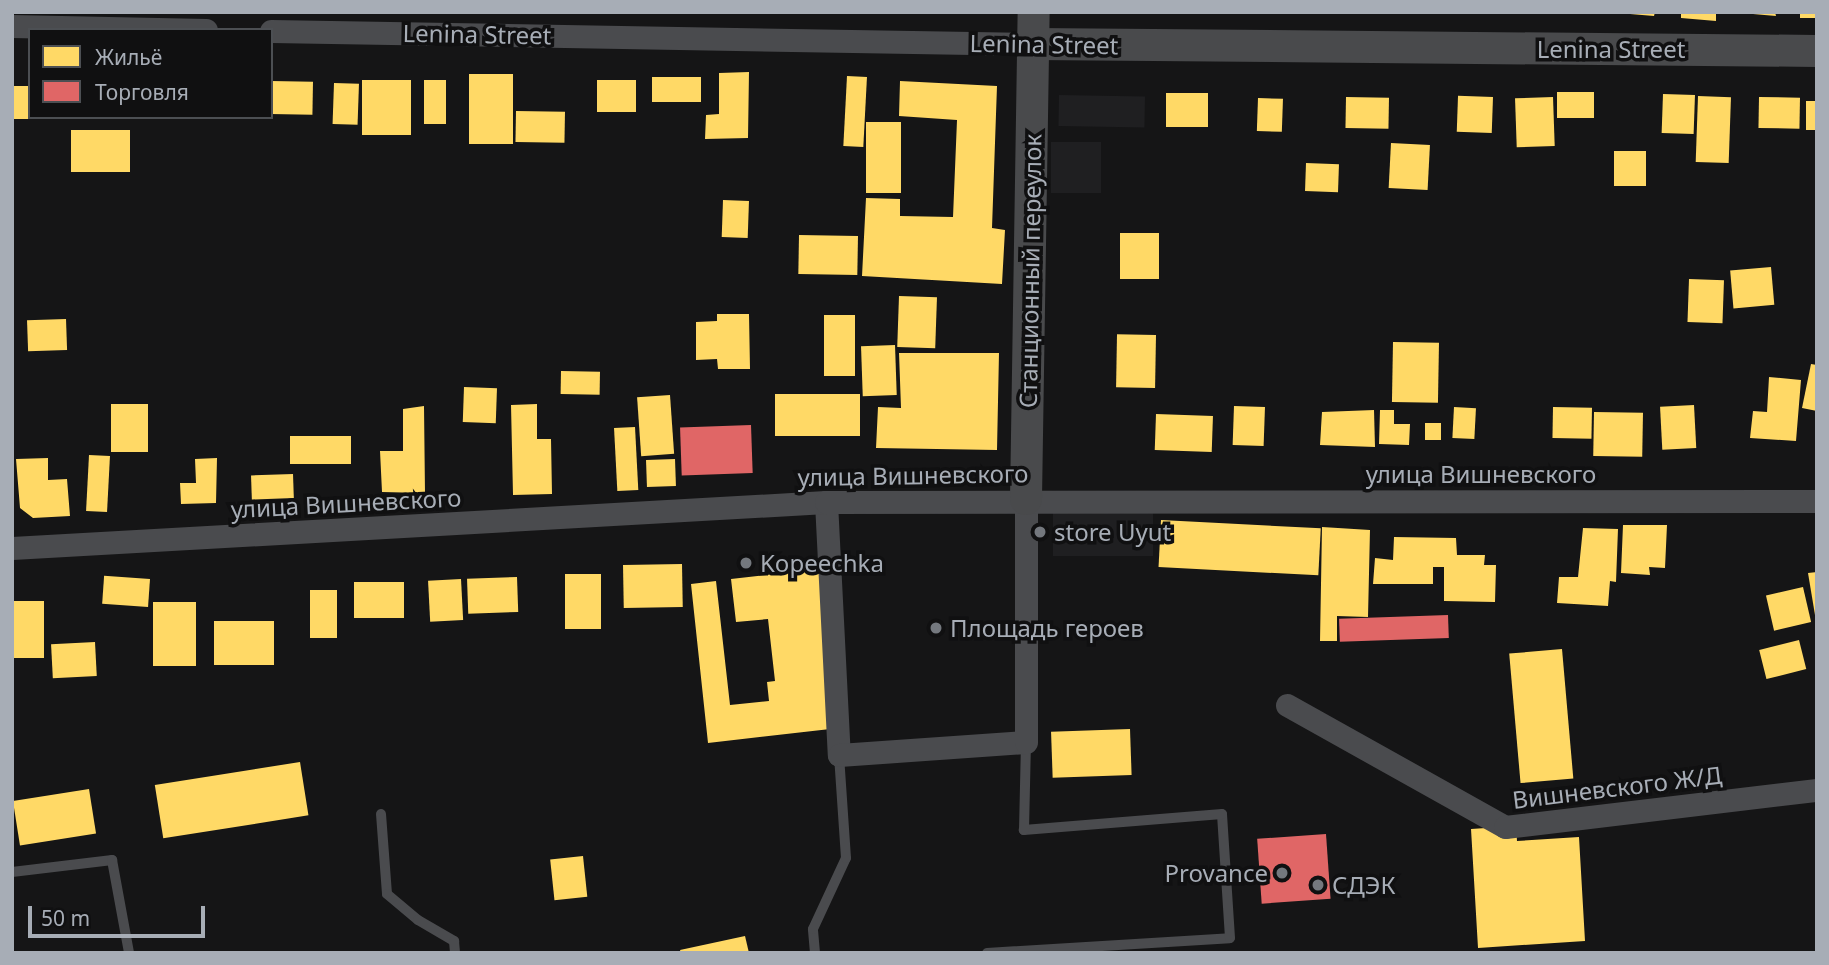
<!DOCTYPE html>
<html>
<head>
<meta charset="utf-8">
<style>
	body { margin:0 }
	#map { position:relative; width:1829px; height:965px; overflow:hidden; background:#151516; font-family:"Noto Sans",sans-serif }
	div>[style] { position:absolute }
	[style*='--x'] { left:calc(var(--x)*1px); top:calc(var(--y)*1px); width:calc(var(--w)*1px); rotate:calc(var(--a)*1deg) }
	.built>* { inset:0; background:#1f1f21; transform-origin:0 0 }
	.homes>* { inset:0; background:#ffd966; transform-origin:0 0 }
	.shops>* { inset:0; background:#e06666; transform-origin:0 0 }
	.lane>* { height:10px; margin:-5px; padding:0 5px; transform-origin:5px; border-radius:5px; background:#4a4b4e }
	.street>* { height:23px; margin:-11.5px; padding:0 11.5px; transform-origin:11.5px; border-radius:11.5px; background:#4a4b4e }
	.secondary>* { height:32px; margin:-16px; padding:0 16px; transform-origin:16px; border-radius:16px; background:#494a4c }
	.dots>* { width:19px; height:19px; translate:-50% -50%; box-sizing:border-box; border:4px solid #101011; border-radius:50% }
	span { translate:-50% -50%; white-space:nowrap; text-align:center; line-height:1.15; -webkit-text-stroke:7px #101011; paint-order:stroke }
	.street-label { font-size:24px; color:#a7adb6 }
	.poi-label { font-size:24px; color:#a7adb6 }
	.left { translate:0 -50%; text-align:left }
	.right { translate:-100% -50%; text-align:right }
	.frame { position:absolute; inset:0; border:14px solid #a7adb6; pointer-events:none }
	.legend { position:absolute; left:28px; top:28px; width:245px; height:91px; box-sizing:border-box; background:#101011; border:2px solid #4c4f53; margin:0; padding:9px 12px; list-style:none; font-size:21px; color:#a7adb6 }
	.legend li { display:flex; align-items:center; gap:14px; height:35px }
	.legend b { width:35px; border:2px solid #4c4f53 }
	.scale { position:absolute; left:28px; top:906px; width:177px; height:32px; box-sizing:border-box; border:4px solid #a7adb6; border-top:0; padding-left:9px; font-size:21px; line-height:24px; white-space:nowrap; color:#a7adb6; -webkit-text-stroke:5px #101011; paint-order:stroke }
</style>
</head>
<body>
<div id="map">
	<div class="built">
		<i style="left:1059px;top:95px;width:86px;height:31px;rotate:1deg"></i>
		<i style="left:1051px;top:142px;width:50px;height:51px"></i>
		<i style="left:1153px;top:511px;width:45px;height:100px;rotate:90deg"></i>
	</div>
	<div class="homes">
		<i style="clip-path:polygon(1630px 12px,1655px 12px,1654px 16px,1630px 14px)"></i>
		<i style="clip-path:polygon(1681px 12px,1716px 12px,1716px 21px,1681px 18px)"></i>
		<i style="clip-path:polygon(1754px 12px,1775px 12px,1776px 16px,1753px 14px)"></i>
		<i style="left:1800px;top:12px;width:17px;height:6px"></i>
		<i style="clip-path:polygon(749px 72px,748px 138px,705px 139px,706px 115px,719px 114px,719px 73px)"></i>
		<i style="left:469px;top:74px;width:44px;height:70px"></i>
		<i style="left:847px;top:76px;width:20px;height:70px;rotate:3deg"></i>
		<i style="left:701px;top:77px;width:25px;height:49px;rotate:90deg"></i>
		<i style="left:362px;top:80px;width:49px;height:55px"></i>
		<i style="left:424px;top:80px;width:22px;height:44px"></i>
		<i style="left:636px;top:80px;width:32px;height:39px;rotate:90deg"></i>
		<i style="left:271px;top:81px;width:42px;height:33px;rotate:1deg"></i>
		<i style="clip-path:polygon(900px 81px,997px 86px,992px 228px,1005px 230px,1002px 284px,862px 276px,866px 198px,900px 199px,900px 216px,953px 217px,957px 120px,899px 116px)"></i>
		<i style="left:334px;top:83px;width:25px;height:41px;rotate:2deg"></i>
		<i style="left:12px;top:86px;width:18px;height:33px"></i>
		<i style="left:1557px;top:92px;width:37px;height:26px"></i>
		<i style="left:1166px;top:93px;width:42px;height:34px"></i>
		<i style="left:1663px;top:94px;width:32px;height:39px;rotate:2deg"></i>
		<i style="left:1698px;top:96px;width:33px;height:66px;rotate:2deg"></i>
		<i style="left:1346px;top:97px;width:43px;height:31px;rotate:1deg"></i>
		<i style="left:1493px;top:97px;width:36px;height:35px;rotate:92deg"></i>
		<i style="left:1553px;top:97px;width:49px;height:38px;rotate:88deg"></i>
		<i style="left:1759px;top:97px;width:41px;height:31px;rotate:1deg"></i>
		<i style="left:1258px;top:98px;width:25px;height:33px;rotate:2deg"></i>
		<i style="left:1806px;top:101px;width:11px;height:29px"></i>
		<i style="left:516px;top:111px;width:49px;height:31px;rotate:1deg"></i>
		<i style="left:866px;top:122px;width:35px;height:71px"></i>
		<i style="left:71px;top:130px;width:59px;height:42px"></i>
		<i style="left:1391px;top:143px;width:39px;height:45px;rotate:3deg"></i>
		<i style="left:1614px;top:151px;width:32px;height:35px"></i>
		<i style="left:1306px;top:163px;width:33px;height:28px;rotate:2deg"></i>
		<i style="left:723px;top:200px;width:26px;height:37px;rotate:2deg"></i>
		<i style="left:1120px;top:233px;width:39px;height:46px"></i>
		<i style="left:799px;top:235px;width:59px;height:39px;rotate:1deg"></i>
		<i style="left:1771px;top:267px;width:38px;height:41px;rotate:85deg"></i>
		<i style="left:1689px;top:279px;width:35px;height:43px;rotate:2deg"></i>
		<i style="left:899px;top:296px;width:38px;height:51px;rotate:2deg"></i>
		<i style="clip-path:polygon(717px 314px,749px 314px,750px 369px,718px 369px,717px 359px,696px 360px,696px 322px,717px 321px)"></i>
		<i style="left:824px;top:315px;width:31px;height:61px"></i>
		<i style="left:66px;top:319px;width:31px;height:39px;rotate:88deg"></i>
		<i style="left:1156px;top:335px;width:53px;height:39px;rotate:91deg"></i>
		<i style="left:1393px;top:342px;width:46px;height:60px;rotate:1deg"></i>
		<i style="left:895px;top:345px;width:50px;height:34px;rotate:88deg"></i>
		<i style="clip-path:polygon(899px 353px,999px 353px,997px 450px,876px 448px,878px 407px,901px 408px)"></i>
		<i style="clip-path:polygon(1811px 364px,1817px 365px,1817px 411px,1802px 408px)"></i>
		<i style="left:561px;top:371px;width:39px;height:23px;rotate:1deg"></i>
		<i style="clip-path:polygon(1769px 377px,1801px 380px,1796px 441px,1750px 438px,1753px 411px,1767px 412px)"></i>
		<i style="left:464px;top:387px;width:33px;height:35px;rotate:2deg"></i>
		<i style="left:775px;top:394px;width:85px;height:42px"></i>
		<i style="left:670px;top:395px;width:59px;height:33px;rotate:86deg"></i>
		<i style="left:111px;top:404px;width:37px;height:48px"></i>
		<i style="clip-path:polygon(537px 404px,537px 439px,551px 439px,552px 494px,513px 495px,511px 405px)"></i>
		<i style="left:1694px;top:405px;width:43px;height:34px;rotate:87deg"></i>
		<i style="clip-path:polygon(424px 406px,425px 493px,382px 492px,380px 451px,403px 451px,403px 409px)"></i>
		<i style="left:1234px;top:406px;width:31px;height:39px;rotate:2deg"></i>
		<i style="left:1454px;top:407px;width:22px;height:31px;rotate:3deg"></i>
		<i style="left:1553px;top:407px;width:39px;height:31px;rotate:1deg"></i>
		<i style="clip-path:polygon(1374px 410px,1375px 447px,1320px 445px,1322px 412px)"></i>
		<i style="clip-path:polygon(1380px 410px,1394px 410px,1394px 424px,1410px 424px,1409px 445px,1379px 444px)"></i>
		<i style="left:1594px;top:412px;width:49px;height:44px;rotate:1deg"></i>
		<i style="left:1156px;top:414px;width:57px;height:36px;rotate:2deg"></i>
		<i style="left:1425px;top:423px;width:16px;height:17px"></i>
		<i style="left:635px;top:427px;width:63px;height:21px;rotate:87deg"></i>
		<i style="left:351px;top:436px;width:28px;height:61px;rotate:90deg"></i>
		<i style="left:89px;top:455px;width:21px;height:56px;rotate:3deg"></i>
		<i style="clip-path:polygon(48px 458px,48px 480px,67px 479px,70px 516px,33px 518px,20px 508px,16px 459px)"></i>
		<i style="clip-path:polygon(217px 458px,216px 503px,181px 504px,180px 483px,196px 483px,195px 459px)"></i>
		<i style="left:675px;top:459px;width:27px;height:29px;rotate:88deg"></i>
		<i style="left:293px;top:474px;width:24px;height:42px;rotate:88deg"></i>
		<i style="left:1161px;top:520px;width:160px;height:47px;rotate:3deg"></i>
		<i style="clip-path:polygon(1623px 525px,1667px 525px,1665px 568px,1649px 567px,1650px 575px,1621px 573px)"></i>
		<i style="clip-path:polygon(1322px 527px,1370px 530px,1368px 617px,1337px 616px,1337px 641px,1320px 641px)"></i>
		<i style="clip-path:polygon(1583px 528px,1618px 529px,1616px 582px,1610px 581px,1608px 606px,1557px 603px,1559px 577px,1578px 577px)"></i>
		<i style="clip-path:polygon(1394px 537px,1456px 538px,1457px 555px,1485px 555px,1484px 565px,1496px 565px,1495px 602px,1444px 601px,1444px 567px,1433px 567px,1433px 584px,1373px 584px,1375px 558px,1393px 560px)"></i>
		<i style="left:682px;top:564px;width:43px;height:59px;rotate:89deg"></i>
		<i style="clip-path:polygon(821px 569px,839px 728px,708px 743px,691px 584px,716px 581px,730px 705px,769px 701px,767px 682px,775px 681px,768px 619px,736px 622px,731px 579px)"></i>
		<i style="clip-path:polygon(1817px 572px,1817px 615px,1815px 615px,1808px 573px)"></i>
		<i style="left:565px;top:574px;width:36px;height:55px"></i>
		<i style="left:517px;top:577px;width:35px;height:50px;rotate:88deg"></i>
		<i style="left:150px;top:579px;width:28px;height:46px;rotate:94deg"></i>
		<i style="left:461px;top:579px;width:41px;height:33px;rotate:87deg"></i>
		<i style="left:404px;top:582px;width:36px;height:50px;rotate:90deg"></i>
		<i style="left:1803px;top:587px;width:36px;height:38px;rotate:77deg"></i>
		<i style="left:310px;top:590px;width:27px;height:48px"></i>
		<i style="left:44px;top:601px;width:57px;height:32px;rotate:90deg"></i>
		<i style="left:153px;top:602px;width:43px;height:64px"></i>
		<i style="left:274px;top:621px;width:44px;height:60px;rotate:90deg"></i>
		<i style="left:1799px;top:640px;width:30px;height:41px;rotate:76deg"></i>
		<i style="left:95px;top:642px;width:34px;height:44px;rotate:87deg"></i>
		<i style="left:1562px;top:649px;width:130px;height:53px;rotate:85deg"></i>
		<i style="left:1130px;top:729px;width:46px;height:79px;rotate:88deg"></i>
		<i style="left:300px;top:762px;width:54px;height:147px;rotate:81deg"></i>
		<i style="left:89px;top:789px;width:45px;height:77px;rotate:81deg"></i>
		<i style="clip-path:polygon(1516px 826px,1517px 841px,1579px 837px,1585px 941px,1478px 948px,1471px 829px)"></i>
		<i style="left:583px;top:856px;width:41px;height:33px;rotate:84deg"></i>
		<i style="clip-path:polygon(745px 936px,749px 953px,681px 953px,680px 950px)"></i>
	</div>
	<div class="shops">
		<i style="left:751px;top:425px;width:48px;height:71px;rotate:88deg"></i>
		<i style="left:1448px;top:615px;width:23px;height:109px;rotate:88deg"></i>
		<i style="left:1326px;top:834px;width:65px;height:69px;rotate:86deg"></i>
	</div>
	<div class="lane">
		<i style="--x:381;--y:814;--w:80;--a:85.7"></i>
		<i style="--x:387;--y:894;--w:40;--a:40"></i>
		<i style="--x:418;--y:920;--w:42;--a:30.3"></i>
		<i style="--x:454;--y:941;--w:12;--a:85"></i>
		<i style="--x:12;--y:872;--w:101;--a:-6.8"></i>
		<i style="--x:112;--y:860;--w:95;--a:79.6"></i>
		<i style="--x:815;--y:953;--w:24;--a:-95"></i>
		<i style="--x:813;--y:929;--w:78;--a:-65.1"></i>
		<i style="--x:846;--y:858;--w:103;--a:-93.9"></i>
		<i style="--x:987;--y:953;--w:243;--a:-3.5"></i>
		<i style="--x:1230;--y:938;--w:124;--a:-93.7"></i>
		<i style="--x:1222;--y:814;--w:199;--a:175.4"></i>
		<i style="--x:1024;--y:830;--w:88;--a:-88.7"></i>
	</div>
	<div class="street">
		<i style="--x:12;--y:26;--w:194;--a:1.2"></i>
		<i style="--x:271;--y:31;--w:763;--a:0.98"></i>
		<i style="--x:826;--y:502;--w:253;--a:87.1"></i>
		<i style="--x:839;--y:755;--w:187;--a:-4"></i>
		<i style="--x:1026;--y:742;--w:243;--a:-90"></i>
		<i style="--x:12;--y:548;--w:815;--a:-3.23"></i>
		<i style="--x:826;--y:502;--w:991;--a:-0.06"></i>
		<i style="--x:1287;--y:705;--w:250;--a:29.2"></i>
		<i style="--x:1505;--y:827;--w:314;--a:-6.8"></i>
	</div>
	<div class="secondary">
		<i style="--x:1034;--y:44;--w:783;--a:0.51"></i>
		<i style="--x:1026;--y:499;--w:487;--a:-89.1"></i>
	</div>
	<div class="dots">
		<i style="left:1040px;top:532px;background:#74787e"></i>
		<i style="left:746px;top:563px;background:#74787e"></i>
		<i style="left:936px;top:628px;background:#74787e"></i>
		<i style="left:1282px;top:873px;background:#74787e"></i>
		<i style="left:1318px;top:885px;background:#74787e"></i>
	</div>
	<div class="street-label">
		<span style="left:477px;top:34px;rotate:1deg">Lenina Street</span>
		<span style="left:1044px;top:44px;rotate:1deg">Lenina Street</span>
		<span style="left:1611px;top:49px">Lenina Street</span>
		<span style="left:1030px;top:271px;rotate:-89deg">Станционный переулок</span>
		<span style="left:1481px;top:474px">улица Вишневского</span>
		<span style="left:913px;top:475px;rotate:-1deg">улица Вишневского</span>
		<span style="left:346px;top:503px;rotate:-3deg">улица Вишневского</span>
		<span style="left:1617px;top:787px;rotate:-7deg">Вишневского Ж/Д</span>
	</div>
	<div class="poi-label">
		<span class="left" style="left:1054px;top:532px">store Uyut</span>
		<span class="left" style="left:760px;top:563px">Kopeechka</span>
		<span class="left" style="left:950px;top:628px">Площадь героев</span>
		<span class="right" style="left:1268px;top:873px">Provance</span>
		<span class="left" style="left:1332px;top:885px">СДЭК</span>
	</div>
	<div class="frame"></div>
	<ul class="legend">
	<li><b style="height:19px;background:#ffd966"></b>Жильё</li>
	<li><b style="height:19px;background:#e06666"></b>Торговля</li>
	</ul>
	<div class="scale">50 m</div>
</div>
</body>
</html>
